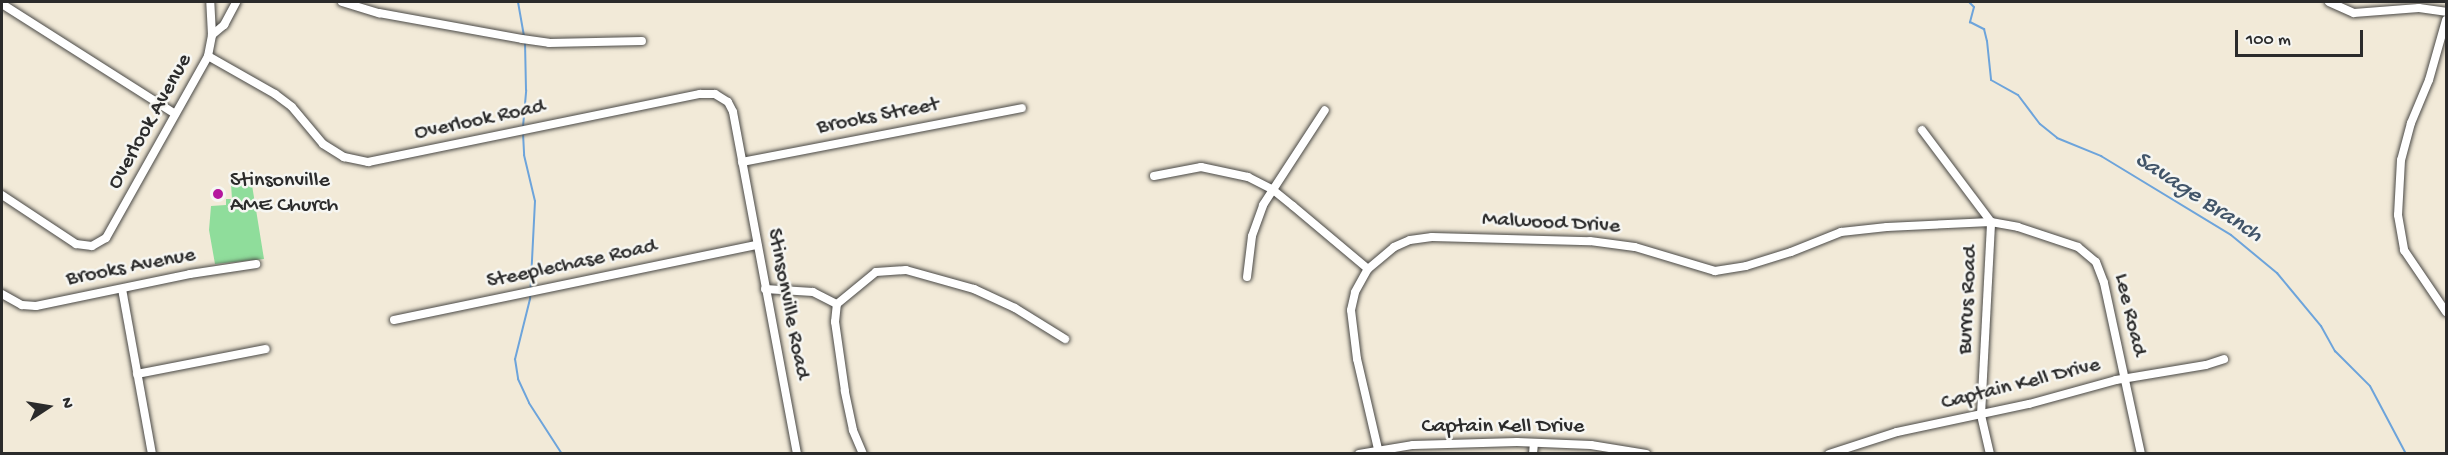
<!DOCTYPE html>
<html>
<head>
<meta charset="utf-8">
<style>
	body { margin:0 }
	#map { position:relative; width:2448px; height:455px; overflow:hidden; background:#f2ead8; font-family:"Gochi Hand",sans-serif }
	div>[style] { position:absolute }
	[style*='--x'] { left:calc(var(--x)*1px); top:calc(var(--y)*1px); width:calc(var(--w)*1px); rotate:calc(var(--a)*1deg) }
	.green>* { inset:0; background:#8fdd9b }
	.stream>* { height:2px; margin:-1px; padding:0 1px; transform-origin:1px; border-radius:1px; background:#6da4db }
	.roads { filter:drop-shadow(0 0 2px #494845) drop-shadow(0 0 2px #494845) }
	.minor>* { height:8px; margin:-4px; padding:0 4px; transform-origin:4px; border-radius:4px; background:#fff }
	.dots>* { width:16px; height:16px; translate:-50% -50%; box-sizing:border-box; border:3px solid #f6f6f2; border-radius:50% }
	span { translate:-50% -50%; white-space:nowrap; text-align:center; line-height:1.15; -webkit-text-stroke:5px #f6f6f2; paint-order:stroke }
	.street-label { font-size:22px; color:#2b2b2b }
	.poi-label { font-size:22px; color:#2b2b2b }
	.left { translate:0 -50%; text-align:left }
	.water-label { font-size:24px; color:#425569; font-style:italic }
	.frame { position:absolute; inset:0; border:3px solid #2b2b2b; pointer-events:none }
	.north { position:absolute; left:18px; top:377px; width:60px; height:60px; -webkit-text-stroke:4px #f6f6f2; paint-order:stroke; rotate:78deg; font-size:16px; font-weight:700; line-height:24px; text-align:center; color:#2b2b2b }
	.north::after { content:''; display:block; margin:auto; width:21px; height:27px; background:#2b2b2b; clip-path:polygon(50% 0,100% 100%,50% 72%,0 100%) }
	.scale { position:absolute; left:2235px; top:30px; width:128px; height:27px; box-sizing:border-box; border:3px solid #2b2b2b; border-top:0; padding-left:8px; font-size:18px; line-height:21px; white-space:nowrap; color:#2b2b2b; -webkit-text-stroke:4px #f6f6f2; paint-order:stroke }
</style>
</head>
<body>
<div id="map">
	<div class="green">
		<i style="clip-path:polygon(231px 184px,252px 185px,264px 259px,215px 264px,209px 230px,211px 206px,226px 205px,226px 199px,232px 199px)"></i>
	</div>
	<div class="stream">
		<i style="--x:518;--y:2;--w:36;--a:80"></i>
		<i style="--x:1969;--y:2;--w:7;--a:45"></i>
		<i style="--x:1974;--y:7;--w:16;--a:105"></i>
		<i style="--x:1970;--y:22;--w:16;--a:27"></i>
		<i style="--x:1984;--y:29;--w:12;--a:76"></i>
		<i style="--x:1987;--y:41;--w:39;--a:84"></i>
		<i style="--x:1991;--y:80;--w:31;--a:29"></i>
		<i style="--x:2018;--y:95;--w:36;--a:53"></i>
		<i style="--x:2040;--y:124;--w:22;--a:39"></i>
		<i style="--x:2057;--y:138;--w:48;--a:22.2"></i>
		<i style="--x:2101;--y:156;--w:152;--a:31.3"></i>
		<i style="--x:2231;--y:235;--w:60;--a:39.6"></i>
		<i style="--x:2277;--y:273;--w:69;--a:50.3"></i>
		<i style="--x:2321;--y:326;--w:29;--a:61"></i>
		<i style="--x:2335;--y:351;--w:49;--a:45"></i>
		<i style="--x:2370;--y:386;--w:77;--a:62.1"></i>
		<i style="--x:523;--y:127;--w:37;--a:-85"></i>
		<i style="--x:526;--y:90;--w:47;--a:-91.2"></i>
		<i style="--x:523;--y:133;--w:22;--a:87"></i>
		<i style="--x:524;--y:155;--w:47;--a:76.6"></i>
		<i style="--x:535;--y:201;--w:98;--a:92.9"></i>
		<i style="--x:530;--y:299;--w:62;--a:104"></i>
		<i style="--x:515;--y:359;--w:20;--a:81"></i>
		<i style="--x:518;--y:379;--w:26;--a:65"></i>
		<i style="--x:529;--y:403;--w:61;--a:57.1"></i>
	</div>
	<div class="roads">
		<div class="minor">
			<i style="--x:342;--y:2;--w:39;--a:17"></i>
			<i style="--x:379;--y:13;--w:145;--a:10.3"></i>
			<i style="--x:522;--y:39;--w:27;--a:8"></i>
			<i style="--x:549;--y:43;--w:93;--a:-1.2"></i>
			<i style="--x:2329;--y:2;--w:27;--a:24"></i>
			<i style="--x:2354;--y:13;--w:65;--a:-4.4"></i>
			<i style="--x:2419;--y:8;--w:27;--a:8"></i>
			<i style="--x:2;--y:4;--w:205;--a:32.4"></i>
			<i style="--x:2446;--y:20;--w:62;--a:105.8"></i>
			<i style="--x:2429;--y:80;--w:47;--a:112.7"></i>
			<i style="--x:2411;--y:123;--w:38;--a:105"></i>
			<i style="--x:2401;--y:160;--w:55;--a:93.1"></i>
			<i style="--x:2398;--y:215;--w:36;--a:80"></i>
			<i style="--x:2404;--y:250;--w:75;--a:55.9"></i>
			<i style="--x:212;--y:35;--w:16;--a:-40"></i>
			<i style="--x:224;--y:25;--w:26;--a:-62"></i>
			<i style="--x:208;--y:56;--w:77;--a:29.6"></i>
			<i style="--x:275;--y:94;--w:21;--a:37"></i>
			<i style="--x:292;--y:107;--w:48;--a:50"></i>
			<i style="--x:323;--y:144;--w:25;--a:32"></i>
			<i style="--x:344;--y:157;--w:25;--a:12"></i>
			<i style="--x:368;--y:162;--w:339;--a:-11.6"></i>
			<i style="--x:700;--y:94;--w:15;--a:0"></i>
			<i style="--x:715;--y:94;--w:15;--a:32"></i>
			<i style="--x:728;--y:102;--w:11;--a:63"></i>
			<i style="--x:733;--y:112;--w:348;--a:79.4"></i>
			<i style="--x:1922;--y:130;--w:115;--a:53.1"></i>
			<i style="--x:742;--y:162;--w:285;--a:-10.9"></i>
			<i style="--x:1154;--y:176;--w:48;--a:-10.8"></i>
			<i style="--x:1201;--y:167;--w:48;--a:12"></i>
			<i style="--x:1248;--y:177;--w:27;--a:27"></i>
			<i style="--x:1272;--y:189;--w:27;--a:39"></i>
			<i style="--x:1293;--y:206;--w:98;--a:40"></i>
			<i style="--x:2;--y:195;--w:89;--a:33.5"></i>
			<i style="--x:76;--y:244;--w:16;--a:7"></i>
			<i style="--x:92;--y:246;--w:16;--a:-30"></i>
			<i style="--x:106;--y:238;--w:209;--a:-60.7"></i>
			<i style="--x:208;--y:56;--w:21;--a:-79"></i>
			<i style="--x:212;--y:35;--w:33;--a:-93"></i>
			<i style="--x:1247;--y:277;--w:41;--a:-83"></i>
			<i style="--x:1252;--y:236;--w:33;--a:-70"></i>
			<i style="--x:1263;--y:205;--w:113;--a:-56.9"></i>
			<i style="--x:122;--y:289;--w:168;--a:79.7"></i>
			<i style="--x:765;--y:289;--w:48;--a:3.6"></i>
			<i style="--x:813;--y:292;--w:27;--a:27"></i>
			<i style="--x:2;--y:294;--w:23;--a:29"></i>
			<i style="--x:22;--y:305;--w:14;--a:4"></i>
			<i style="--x:36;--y:306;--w:157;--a:-11.7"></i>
			<i style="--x:190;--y:274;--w:67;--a:-8.6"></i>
			<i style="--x:394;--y:320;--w:371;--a:-11.7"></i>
			<i style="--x:137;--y:374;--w:131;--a:-11"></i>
			<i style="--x:1378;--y:449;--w:92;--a:-103.1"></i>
			<i style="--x:1357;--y:359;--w:49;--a:-97"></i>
			<i style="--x:1351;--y:310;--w:18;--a:-77"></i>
			<i style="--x:1355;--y:292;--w:26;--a:-61"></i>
			<i style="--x:1368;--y:269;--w:34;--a:-40"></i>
			<i style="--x:1394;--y:247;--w:17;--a:-24"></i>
			<i style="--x:1410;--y:240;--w:22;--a:-8"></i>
			<i style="--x:1432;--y:237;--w:158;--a:1.5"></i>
			<i style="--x:1590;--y:241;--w:45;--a:7.6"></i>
			<i style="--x:1635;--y:247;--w:84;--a:16.7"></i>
			<i style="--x:1715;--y:271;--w:31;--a:-9"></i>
			<i style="--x:1746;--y:266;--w:47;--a:-17.3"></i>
			<i style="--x:1791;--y:252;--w:54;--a:-21.8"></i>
			<i style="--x:1841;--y:232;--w:46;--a:-6.2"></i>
			<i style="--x:1887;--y:227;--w:104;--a:-2.8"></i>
			<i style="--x:1991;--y:222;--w:27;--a:10"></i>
			<i style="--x:2018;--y:227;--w:63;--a:18.4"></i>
			<i style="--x:2078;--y:247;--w:23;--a:40"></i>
			<i style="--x:2096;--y:262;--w:22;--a:69"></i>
			<i style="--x:2104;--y:283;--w:175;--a:77.8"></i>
			<i style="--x:863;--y:454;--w:26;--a:-113"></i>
			<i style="--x:853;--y:430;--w:40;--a:-102"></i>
			<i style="--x:845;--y:391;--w:70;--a:-98.2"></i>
			<i style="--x:835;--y:322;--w:18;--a:-84"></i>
			<i style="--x:837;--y:304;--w:50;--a:-39.4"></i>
			<i style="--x:876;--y:272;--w:30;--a:-4"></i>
			<i style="--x:906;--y:270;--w:71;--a:15.6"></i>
			<i style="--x:974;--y:289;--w:45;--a:24.9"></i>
			<i style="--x:1015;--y:308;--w:59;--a:31.8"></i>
			<i style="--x:1359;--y:454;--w:55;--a:-9.5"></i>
			<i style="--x:1413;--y:445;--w:104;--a:-1.7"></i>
			<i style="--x:1517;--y:442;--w:74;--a:2.3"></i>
			<i style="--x:1591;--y:445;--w:56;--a:9.3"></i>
			<i style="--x:1533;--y:454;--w:11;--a:-85"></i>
			<i style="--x:1829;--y:454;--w:71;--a:-17.9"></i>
			<i style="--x:1897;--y:432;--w:135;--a:-12"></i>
			<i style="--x:2029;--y:404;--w:90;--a:-15.4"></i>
			<i style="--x:2116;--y:380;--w:91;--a:-9.5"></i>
			<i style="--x:2206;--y:365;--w:19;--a:-18"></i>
			<i style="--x:1990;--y:454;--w:40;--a:-103"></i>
			<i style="--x:1981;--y:415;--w:193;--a:-87"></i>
		</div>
	</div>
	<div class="dots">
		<i style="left:218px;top:194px;background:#b5179e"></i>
	</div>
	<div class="street-label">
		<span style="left:878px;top:117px;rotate:-11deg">Brooks Street</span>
		<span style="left:480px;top:121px;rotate:-12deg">Overlook Road</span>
		<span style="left:151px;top:122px;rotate:-61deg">Overlook Avenue</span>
		<span style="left:1551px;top:224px;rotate:3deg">Malwood Drive</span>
		<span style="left:572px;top:265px;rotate:-12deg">Steeplechase Road</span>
		<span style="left:131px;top:268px;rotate:-11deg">Brooks Avenue</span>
		<span style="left:1969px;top:300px;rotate:-87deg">Burrus Road</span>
		<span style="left:787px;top:304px;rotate:79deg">Stinsonville Road</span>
		<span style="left:2129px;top:315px;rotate:77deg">Lee Road</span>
		<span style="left:2021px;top:385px;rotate:-14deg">Captain Kell Drive</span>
		<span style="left:1503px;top:428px">Captain Kell Drive</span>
	</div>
	<div class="poi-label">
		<span class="left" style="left:230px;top:194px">Stinsonville<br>AME Church</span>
	</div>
	<div class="water-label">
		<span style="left:2198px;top:198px;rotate:33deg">Savage Branch</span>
	</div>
	<div class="frame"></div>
	<div class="north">N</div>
	<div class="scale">100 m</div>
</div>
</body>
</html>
